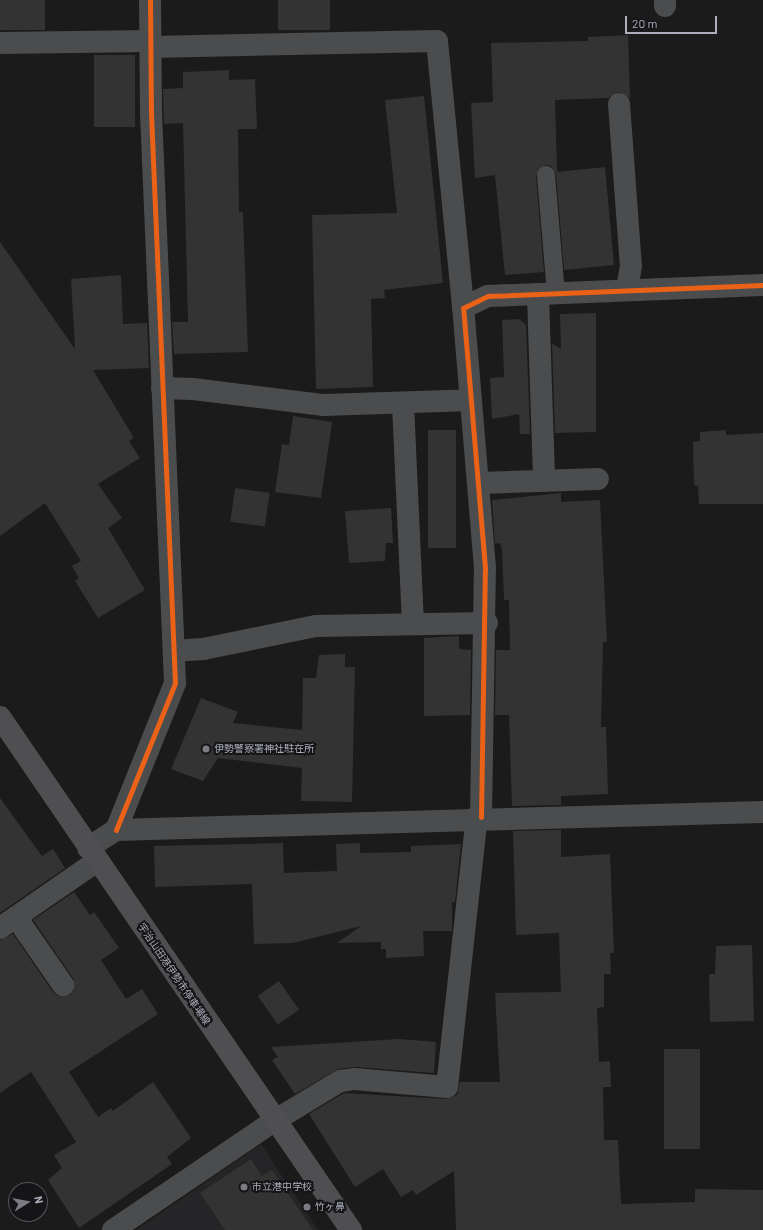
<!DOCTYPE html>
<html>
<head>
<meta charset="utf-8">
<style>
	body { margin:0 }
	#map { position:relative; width:763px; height:1230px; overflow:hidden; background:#1b1b1b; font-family:Barlow,"Noto Sans JP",sans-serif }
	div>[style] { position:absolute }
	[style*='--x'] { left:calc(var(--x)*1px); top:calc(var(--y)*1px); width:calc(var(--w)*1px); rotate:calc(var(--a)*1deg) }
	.built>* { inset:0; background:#252527 }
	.building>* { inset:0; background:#333; transform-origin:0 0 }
	.service>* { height:18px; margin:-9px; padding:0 9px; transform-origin:9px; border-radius:9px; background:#4b4c4e }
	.minor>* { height:22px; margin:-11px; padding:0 11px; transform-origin:11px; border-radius:11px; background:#4b4c4e }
	.secondary>* { height:22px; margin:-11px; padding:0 11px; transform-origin:11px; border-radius:11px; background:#4f4f52 }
	.cycleway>* { height:5px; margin:-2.5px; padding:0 2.5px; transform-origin:2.5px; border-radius:2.5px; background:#ea6118 }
	.dots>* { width:11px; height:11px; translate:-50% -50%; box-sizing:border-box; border:2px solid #151517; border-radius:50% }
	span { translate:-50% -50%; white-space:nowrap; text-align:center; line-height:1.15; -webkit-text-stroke:4px #151517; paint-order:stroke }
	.poi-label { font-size:10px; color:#adafbb }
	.left { translate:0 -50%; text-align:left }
	.street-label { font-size:10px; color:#adafbb }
	.north { position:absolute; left:8px; top:1182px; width:40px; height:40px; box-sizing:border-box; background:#151517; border:1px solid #525359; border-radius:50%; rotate:79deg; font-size:11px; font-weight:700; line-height:16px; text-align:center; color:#adafbb }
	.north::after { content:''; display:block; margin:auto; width:14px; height:18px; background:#7a7b83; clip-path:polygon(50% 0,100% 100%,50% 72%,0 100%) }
	.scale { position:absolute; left:625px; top:16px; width:92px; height:18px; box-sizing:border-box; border:2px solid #adafbb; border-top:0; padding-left:5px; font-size:12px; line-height:14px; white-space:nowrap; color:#adafbb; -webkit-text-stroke:3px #151517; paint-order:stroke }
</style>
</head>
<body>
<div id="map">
	<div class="built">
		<i style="clip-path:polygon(261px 1144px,318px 1230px,136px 1230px)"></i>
	</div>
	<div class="building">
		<i style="left:0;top:0;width:45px;height:30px"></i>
		<i style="left:278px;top:0;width:52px;height:30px"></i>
		<i style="clip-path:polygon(628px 35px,630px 98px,618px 92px,608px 98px,555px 100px,557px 172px,605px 167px,614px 265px,564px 270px,556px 174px,551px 166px,545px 165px,536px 176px,544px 272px,505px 275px,495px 175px,475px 178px,471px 103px,493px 102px,491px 43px,588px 41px,588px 37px)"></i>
		<i style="left:94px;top:55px;width:41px;height:72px"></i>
		<i style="clip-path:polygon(229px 70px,229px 80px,255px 79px,257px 129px,238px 129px,239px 212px,243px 212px,248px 352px,174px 354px,172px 322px,188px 322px,183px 123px,164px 124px,163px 89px,183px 88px,183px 72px)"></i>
		<i style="clip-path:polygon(424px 96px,443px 283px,384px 290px,385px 298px,371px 299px,373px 387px,316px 389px,312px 215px,397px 213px,385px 100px)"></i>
		<i style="clip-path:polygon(0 242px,75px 349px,71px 279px,121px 275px,123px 324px,147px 323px,149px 368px,93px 370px,134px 438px,129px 441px,140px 458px,98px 484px,122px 518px,108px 528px,145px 590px,98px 618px,75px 581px,79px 578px,72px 566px,81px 561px,45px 503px,0 536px)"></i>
		<i style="clip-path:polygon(596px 313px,596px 432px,555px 433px,552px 343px,561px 349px,560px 314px)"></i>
		<i style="clip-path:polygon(519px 319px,526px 325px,530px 434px,520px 434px,519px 414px,492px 419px,490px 378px,504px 377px,502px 320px)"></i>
		<i style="clip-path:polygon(293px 416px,332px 422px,321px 498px,275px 492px,282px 444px,289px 445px)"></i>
		<i style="left:428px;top:430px;width:28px;height:118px"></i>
		<i style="clip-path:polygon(726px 430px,726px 435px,763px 433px,763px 504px,699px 504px,698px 486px,694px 485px,693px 442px,700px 441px,700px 432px)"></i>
		<i style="left:235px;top:488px;width:35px;height:34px;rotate:8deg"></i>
		<i style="clip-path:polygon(561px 493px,561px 502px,600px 500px,607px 642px,603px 642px,601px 727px,606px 727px,608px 794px,561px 796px,561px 805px,512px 806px,509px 715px,495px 715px,496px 650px,510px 650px,509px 600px,504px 600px,502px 549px,500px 543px,495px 544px,492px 500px)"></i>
		<i style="clip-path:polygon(391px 508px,393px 543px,386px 543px,385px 561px,349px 563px,345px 511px)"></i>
		<i style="clip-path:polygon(459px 636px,459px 649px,471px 650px,470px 715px,424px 716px,424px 638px)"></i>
		<i style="clip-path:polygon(345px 654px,345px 667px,355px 667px,352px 802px,301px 801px,302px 768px,218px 758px,203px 781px,171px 769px,201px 698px,238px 712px,233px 723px,302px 730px,303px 678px,316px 678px,319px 655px)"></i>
		<i style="clip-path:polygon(0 798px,42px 856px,53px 849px,65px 868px,0 913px)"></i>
		<i style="clip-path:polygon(561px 830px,561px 857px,610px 854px,614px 953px,610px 953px,611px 974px,604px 974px,604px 1007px,597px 1008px,599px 1062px,610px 1061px,611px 1087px,603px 1087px,604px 1140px,618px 1140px,621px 1204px,695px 1202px,695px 1189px,763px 1190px,763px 1230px,456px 1230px,454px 1171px,416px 1195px,413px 1190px,401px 1197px,383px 1169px,355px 1187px,309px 1114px,344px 1093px,446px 1099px,457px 1095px,460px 1082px,500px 1082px,495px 993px,561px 992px,559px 933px,516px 935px,513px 831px)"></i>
		<i style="clip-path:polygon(283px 843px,284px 873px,337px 871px,336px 844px,360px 843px,360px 853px,411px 852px,411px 846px,461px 844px,455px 902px,452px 902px,452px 931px,423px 931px,424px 956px,386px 958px,386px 949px,381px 949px,381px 942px,337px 943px,361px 926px,293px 943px,254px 944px,252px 884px,155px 887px,154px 846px)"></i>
		<i style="clip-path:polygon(74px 892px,90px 915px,94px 912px,119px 948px,101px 960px,126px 999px,142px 989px,158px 1014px,69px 1072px,98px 1117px,111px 1108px,113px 1111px,153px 1082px,191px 1138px,167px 1157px,172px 1164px,79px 1228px,48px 1180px,62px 1168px,54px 1155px,76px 1142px,31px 1072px,0 1093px,0 940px,13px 934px,53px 992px,58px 996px,70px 995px,74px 990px,73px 978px,33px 920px)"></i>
		<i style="clip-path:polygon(752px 945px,754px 1021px,710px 1022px,709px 974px,715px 974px,716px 946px)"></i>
		<i style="left:279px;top:981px;width:35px;height:26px;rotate:55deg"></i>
		<i style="clip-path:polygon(399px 1039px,436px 1042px,434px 1073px,355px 1067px,338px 1069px,295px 1094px,272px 1060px,278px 1057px,271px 1047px)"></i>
		<i style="left:664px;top:1049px;width:36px;height:100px"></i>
		<i style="clip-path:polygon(251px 1159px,262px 1176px,272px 1170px,313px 1230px,225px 1230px,200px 1193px)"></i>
	</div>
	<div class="service">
		<i style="--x:546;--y:175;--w:120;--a:85.2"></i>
	</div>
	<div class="minor">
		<i style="--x:665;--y:0;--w:6;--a:90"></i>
		<i style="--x:0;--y:43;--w:150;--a:-0.8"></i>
		<i style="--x:150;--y:47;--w:287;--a:-1.2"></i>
		<i style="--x:437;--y:41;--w:268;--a:84.4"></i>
		<i style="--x:619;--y:104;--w:162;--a:85.8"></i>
		<i style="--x:631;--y:266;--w:23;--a:100"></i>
		<i style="--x:538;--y:296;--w:185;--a:88.1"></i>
		<i style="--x:162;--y:388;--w:31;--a:2"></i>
		<i style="--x:193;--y:389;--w:132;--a:7"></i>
		<i style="--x:324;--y:405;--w:147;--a:-1.9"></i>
		<i style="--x:403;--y:404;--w:220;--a:87.4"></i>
		<i style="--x:479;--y:483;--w:119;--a:-1.9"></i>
		<i style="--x:174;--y:651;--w:29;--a:-4"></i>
		<i style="--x:203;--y:649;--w:115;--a:-11.5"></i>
		<i style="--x:316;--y:626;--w:171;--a:-1"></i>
		<i style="--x:481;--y:817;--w:249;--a:-89.1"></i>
		<i style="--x:485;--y:568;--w:261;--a:-94.8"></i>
		<i style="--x:463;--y:308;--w:28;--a:-26"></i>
		<i style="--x:488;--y:296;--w:275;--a:-2.3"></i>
		<i style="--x:116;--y:830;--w:158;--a:-68.1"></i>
		<i style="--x:175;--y:683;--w:571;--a:-92.41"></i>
		<i style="--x:151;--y:113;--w:113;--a:-90.5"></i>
		<i style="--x:88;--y:848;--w:33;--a:-33"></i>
		<i style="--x:116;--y:830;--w:647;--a:-1.59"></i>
		<i style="--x:16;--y:917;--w:83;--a:55.3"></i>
		<i style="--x:0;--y:928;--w:118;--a:-34.6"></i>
		<i style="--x:113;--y:1230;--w:194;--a:-34.1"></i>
		<i style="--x:274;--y:1121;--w:77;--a:-31.2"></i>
		<i style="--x:340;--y:1081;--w:14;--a:-8"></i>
		<i style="--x:354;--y:1079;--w:93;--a:4.9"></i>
		<i style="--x:447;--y:1087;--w:272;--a:-83.7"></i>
	</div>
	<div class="secondary">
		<i style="--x:0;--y:717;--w:622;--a:55.62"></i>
	</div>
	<div class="cycleway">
		<i style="--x:481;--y:817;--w:249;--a:-89.1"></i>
		<i style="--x:485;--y:568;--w:261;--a:-94.8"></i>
		<i style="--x:463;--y:308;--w:28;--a:-26"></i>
		<i style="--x:488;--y:296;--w:275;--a:-2.3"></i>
		<i style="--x:116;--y:830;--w:158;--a:-68.1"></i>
		<i style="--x:175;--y:683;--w:571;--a:-92.41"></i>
		<i style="--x:151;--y:113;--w:113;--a:-90.5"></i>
	</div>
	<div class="dots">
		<i style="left:206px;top:749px;background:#7a7b83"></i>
		<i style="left:244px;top:1187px;background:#7a7b83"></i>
		<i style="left:307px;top:1207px;background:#7a7b83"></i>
	</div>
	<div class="poi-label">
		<span class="left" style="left:214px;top:749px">伊勢警察署神社駐在所</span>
		<span class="left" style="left:252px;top:1187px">市立港中学校</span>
		<span class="left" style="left:315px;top:1207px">竹ヶ鼻</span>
	</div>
	<div class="street-label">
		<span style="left:174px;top:974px;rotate:56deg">宇治山田港伊勢市停車場線</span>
	</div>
	<div class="north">N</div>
	<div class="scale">20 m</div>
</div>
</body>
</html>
